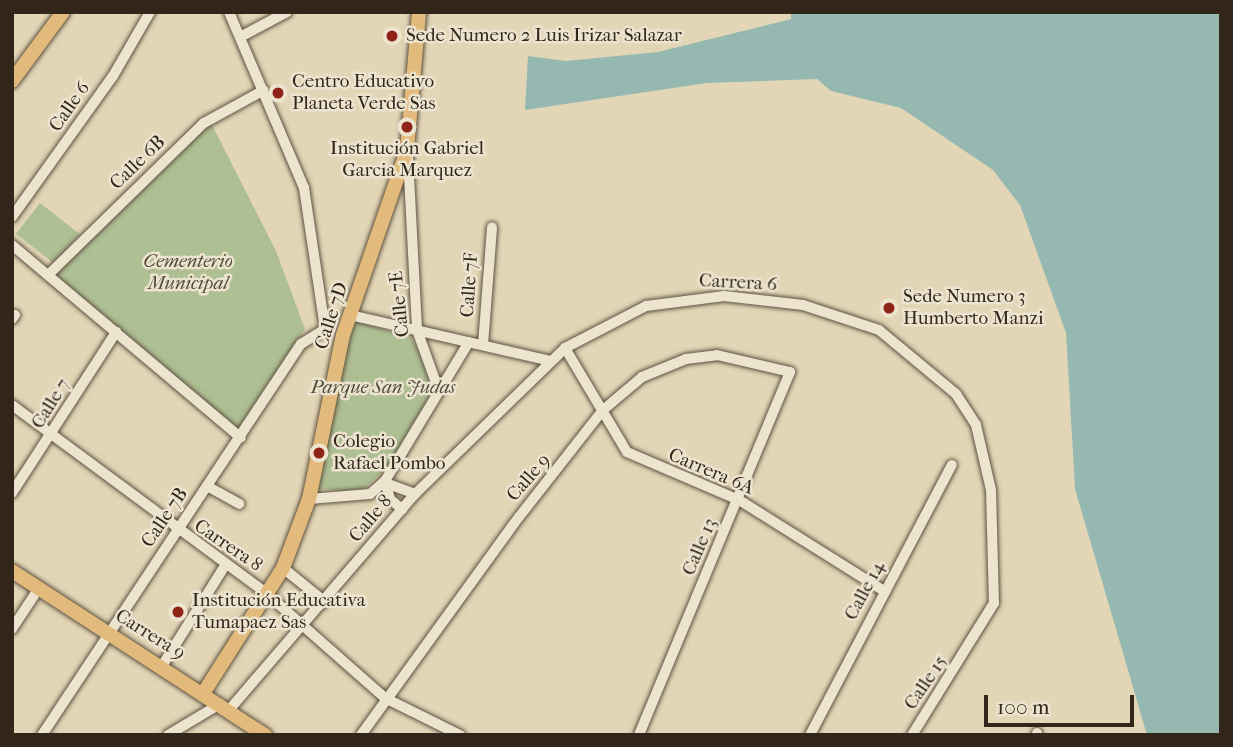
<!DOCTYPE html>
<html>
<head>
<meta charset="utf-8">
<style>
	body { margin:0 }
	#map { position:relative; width:1233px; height:747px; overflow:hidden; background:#e3d6b7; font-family:"IM FELL French Canon",serif }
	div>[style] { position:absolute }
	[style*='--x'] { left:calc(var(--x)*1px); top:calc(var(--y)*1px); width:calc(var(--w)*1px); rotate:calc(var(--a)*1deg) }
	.green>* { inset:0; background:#aebf93; transform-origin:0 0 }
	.water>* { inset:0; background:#95b9b0 }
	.roads { filter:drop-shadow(0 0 2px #5e5241) drop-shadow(0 0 2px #5e5241) }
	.minor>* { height:10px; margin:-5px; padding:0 5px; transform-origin:5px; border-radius:5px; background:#ede4d0 }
	.major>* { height:14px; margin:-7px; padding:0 7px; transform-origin:7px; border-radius:7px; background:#e2bb7c }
	.dots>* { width:19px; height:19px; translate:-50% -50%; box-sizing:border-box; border:4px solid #ede4d0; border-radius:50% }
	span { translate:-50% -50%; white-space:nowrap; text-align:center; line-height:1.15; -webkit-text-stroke:5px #ede4d0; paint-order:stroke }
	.poi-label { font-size:19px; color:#32261a }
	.left { translate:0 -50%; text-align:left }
	.street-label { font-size:19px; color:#32261a }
	.park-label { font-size:19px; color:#514c38; font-style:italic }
	.frame { position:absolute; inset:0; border:14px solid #32261a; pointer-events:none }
	.scale { position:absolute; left:984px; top:695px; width:150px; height:32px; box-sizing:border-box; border:4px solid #32261a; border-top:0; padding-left:9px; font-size:21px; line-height:24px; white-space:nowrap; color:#32261a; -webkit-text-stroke:5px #ede4d0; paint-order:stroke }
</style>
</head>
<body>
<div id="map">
	<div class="green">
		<i style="clip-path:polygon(211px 123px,276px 251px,305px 329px,239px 430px,55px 275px)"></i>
		<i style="left:40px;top:203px;width:50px;height:39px;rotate:38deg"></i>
		<i style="clip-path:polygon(353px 321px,412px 338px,434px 388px,389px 466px,359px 493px,316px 488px)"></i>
	</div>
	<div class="water">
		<i style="clip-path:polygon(791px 12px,1221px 12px,1221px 735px,1147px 735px,1075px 489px,1066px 333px,1020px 205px,993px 170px,901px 108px,831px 91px,817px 79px,707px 83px,525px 110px,528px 56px,566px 61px,658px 52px,791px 19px)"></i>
	</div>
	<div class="roads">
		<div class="minor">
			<i style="--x:229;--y:12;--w:191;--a:66.9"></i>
			<i style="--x:304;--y:188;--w:143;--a:81.5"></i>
			<i style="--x:242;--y:36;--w:51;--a:-28.1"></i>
			<i style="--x:408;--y:157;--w:173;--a:87"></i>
			<i style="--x:417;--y:330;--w:65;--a:70.2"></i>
			<i style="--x:12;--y:217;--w:173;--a:-54.4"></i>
			<i style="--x:113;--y:76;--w:74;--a:-60"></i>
			<i style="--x:12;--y:245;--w:299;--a:40.1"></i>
			<i style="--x:48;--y:275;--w:218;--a:-44.3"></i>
			<i style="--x:204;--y:123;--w:68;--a:-28.8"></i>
			<i style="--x:350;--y:315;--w:206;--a:12.9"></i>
			<i style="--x:12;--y:319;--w:5;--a:-53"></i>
			<i style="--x:483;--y:345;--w:118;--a:-85.6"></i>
			<i style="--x:565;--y:348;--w:121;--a:59.2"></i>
			<i style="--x:627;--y:452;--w:122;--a:23.2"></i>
			<i style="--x:739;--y:500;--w:171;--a:32.1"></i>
			<i style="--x:12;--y:405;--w:317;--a:36.5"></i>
			<i style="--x:267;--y:594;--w:157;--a:41.4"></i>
			<i style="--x:385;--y:698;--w:84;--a:26.3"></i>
			<i style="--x:385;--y:481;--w:19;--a:74"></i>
			<i style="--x:390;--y:499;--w:16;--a:40"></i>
			<i style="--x:388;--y:484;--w:29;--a:20"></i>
			<i style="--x:207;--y:486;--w:37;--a:29"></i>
			<i style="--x:12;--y:493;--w:192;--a:-57.1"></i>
			<i style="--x:309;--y:499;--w:61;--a:-4.7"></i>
			<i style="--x:370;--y:494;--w:20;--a:-41"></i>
			<i style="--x:385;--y:481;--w:162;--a:-58.9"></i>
			<i style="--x:283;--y:568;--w:54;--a:39"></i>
			<i style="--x:12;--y:629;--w:49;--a:-56.6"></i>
			<i style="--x:162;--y:666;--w:120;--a:-57.9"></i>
			<i style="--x:229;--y:710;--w:285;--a:-49.3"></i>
			<i style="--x:415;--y:494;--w:209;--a:-44.2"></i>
			<i style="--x:565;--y:348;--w:91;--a:-27.4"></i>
			<i style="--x:646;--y:306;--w:79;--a:-7.3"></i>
			<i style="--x:724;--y:296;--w:80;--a:6.5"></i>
			<i style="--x:803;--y:305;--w:80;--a:18.2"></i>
			<i style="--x:879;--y:330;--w:100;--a:39.7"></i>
			<i style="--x:956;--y:394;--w:37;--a:57"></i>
			<i style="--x:976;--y:425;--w:67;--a:77"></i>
			<i style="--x:991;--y:490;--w:113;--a:88.5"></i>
			<i style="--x:994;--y:603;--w:155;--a:121.8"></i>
			<i style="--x:1037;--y:733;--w:2;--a:90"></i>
			<i style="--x:42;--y:735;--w:469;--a:-56.5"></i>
			<i style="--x:301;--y:344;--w:28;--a:-32"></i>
			<i style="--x:168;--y:735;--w:61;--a:-30.8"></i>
			<i style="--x:361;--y:735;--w:269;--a:-54.1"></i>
			<i style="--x:519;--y:517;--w:136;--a:-51.9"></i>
			<i style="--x:603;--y:410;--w:51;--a:-40.2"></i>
			<i style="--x:642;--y:377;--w:48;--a:-22.2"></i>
			<i style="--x:686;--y:359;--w:31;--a:-7"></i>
			<i style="--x:717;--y:355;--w:75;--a:13.1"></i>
			<i style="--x:790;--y:372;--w:393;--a:112.6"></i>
			<i style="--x:810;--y:735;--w:305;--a:-62.3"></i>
		</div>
		<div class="major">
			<i style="--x:12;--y:81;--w:86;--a:-53.5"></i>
			<i style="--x:12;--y:571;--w:302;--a:33"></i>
			<i style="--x:204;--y:692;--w:147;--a:-57.5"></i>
			<i style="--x:283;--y:568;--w:74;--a:-69.4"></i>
			<i style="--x:309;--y:499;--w:167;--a:-78.3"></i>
			<i style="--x:343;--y:335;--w:196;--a:-70.9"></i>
			<i style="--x:407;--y:150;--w:139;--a:-85"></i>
		</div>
	</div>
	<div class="dots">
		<i style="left:392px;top:36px;background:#8f2418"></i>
		<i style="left:278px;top:93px;background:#8f2418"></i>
		<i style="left:407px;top:127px;background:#8f2418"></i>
		<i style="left:889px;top:308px;background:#8f2418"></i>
		<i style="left:319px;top:453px;background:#8f2418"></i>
		<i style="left:178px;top:612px;background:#8f2418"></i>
	</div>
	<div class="poi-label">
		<span class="left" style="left:406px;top:36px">Sede Numero 2 Luis Irizar Salazar</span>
		<span class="left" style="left:292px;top:93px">Centro Educativo<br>Planeta Verde Sas</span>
		<span style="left:407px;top:160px">Institución Gabriel<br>Garcia Marquez</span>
		<span class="left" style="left:903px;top:308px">Sede Numero 3<br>Humberto Manzi</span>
		<span class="left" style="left:333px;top:453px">Colegio<br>Rafael Pombo</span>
		<span class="left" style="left:192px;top:612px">Institución Educativa<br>Tumapaez Sas</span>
	</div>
	<div class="street-label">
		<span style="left:70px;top:107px;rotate:-55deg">Calle 6</span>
		<span style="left:138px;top:163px;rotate:-44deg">Calle 6B</span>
		<span style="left:738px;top:283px;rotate:3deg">Carrera 6</span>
		<span style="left:470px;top:285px;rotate:-86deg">Calle 7F</span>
		<span style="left:400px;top:304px;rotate:-96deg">Calle 7E</span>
		<span style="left:332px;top:316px;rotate:-72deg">Calle 7D</span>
		<span style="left:51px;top:404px;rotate:-58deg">Calle 7</span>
		<span style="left:711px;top:472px;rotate:23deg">Carrera 6A</span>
		<span style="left:529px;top:478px;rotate:-49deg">Calle 9</span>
		<span style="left:165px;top:518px;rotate:-56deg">Calle 7B</span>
		<span style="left:371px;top:519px;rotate:-50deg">Calle 8</span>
		<span style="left:228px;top:546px;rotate:34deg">Carrera 8</span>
		<span style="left:700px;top:547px;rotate:-67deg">Calle 13</span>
		<span style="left:865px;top:591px;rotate:-62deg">Calle 14</span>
		<span style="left:150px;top:635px;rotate:32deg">Carrera 9</span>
		<span style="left:926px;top:683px;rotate:-56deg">Calle 15</span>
	</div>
	<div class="park-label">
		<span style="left:188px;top:273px">Cementerio<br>Municipal</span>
		<span style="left:383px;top:388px">Parque San Judas</span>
	</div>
	<div class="frame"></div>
	<div class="scale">100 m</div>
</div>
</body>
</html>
